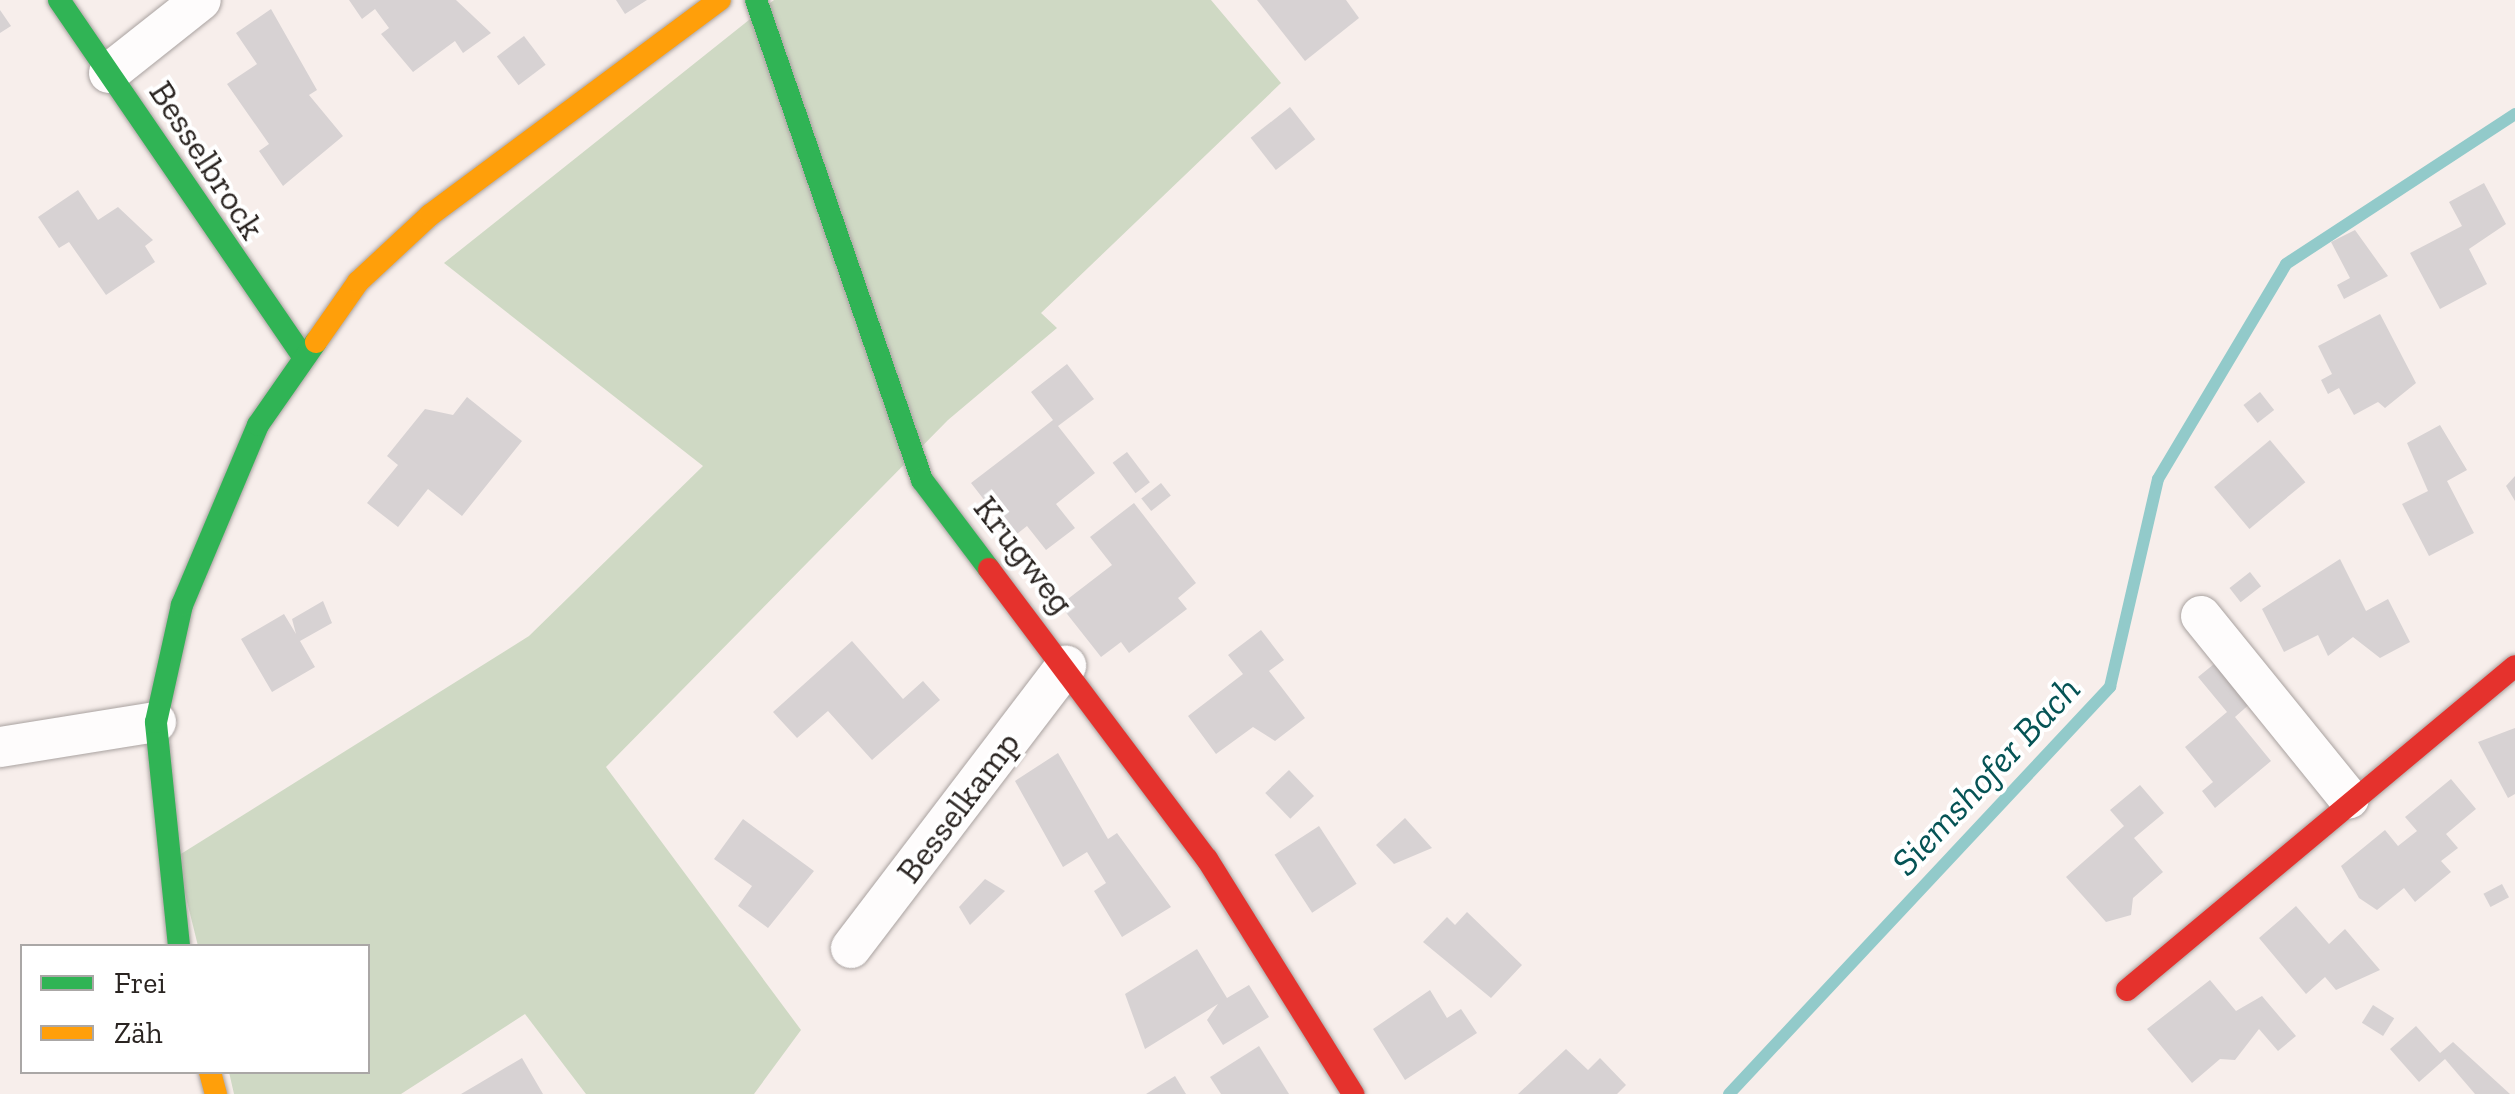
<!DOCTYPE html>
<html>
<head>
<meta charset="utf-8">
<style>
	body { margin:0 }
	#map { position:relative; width:2515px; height:1094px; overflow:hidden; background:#f7eeeb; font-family:"Zilla Slab",serif }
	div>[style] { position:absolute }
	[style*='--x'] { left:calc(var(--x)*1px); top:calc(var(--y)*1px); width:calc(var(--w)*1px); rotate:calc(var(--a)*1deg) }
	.green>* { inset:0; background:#cfd9c4 }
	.stream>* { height:12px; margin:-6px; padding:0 6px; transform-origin:6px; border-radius:6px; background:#92caca }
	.building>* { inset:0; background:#d7d2d3; transform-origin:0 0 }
	.roads { filter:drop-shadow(0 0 2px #a9a2a0) drop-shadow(0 0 2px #a9a2a0) }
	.street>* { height:40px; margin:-20px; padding:0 20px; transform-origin:20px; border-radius:20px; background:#fefcfc }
	.fast>* { height:22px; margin:-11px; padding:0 11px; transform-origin:11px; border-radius:11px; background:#30b455 }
	.slow>* { height:22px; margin:-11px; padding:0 11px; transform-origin:11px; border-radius:11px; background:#ff9f0a }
	.jam>* { height:22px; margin:-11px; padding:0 11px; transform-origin:11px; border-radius:11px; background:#e5322d }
	span { translate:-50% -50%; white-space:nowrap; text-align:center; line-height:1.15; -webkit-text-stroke:8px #fff; paint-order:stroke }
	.street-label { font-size:35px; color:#2a2421 }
	.water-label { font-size:38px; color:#055355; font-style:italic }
	.legend { position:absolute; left:20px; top:944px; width:350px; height:130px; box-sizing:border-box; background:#fff; border:2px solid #aaa7a6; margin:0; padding:12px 18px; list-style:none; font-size:30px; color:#2a2421 }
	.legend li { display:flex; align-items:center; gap:20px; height:50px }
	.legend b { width:50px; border:2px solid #aaa7a6 }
</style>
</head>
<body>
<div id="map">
	<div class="green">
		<i style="clip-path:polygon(774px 0,1211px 0,1281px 83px,1041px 313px,1057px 328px,948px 420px,606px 767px,801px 1030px,754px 1094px,586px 1094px,525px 1014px,401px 1094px,234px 1094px,229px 1072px,368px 1072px,368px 946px,198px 946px,176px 857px,529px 636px,703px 466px,444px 263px)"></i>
	</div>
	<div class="stream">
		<i style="--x:1729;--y:1094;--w:558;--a:-46.89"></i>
		<i style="--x:2110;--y:687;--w:213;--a:-77"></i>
		<i style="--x:2158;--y:479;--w:250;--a:-59.2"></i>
		<i style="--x:2286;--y:264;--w:274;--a:-33.2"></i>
	</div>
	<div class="building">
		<i style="clip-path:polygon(349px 0,456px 0,491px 33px,463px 53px,455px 41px,413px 72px,381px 34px,389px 28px,375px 9px,362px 19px)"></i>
		<i style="clip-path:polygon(616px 0,647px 0,625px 14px)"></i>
		<i style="clip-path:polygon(1257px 0,1346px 0,1359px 18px,1305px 61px)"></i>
		<i style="clip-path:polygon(271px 9px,317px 90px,309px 95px,343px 136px,283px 186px,259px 151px,269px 144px,227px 84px,257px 64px,236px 33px)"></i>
		<i style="clip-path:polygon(0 10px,11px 26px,0 33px)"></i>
		<i style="left:524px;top:36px;width:36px;height:34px;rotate:53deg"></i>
		<i style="left:1290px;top:107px;width:41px;height:50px;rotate:52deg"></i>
		<i style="clip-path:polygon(2484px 183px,2506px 224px,2469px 249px,2487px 284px,2440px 309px,2410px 253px,2462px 226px,2449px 202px)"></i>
		<i style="clip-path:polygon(78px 190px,98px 220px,118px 207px,153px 240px,145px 246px,155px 262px,106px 295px,69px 242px,59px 248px,38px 217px)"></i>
		<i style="clip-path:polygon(2355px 230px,2388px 276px,2344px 299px,2337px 285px,2350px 278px,2331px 242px)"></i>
		<i style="clip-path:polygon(2380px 314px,2416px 383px,2385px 408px,2378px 402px,2354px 415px,2339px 388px,2328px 394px,2321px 380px,2332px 374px,2318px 346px)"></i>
		<i style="clip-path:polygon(1067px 364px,1094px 399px,1058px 426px,1095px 473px,1056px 504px,1075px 528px,1046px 550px,1027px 526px,1013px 537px,971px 483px,1053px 420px,1031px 392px)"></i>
		<i style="left:2260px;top:392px;width:23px;height:21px;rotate:52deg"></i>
		<i style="clip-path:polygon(467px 397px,522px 441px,462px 516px,428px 489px,398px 527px,367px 503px,398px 465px,387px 456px,425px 409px,453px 415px)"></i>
		<i style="clip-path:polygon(2440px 425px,2467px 470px,2447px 481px,2474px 533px,2429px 556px,2402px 504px,2428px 491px,2407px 443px)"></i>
		<i style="left:2270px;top:440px;width:55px;height:73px;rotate:50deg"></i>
		<i style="left:1127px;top:452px;width:38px;height:18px;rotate:53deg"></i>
		<i style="clip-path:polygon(2515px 476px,2515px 501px,2506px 486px)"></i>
		<i style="left:1161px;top:483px;width:16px;height:25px;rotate:52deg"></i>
		<i style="clip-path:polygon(1134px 503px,1196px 583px,1178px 598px,1187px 609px,1129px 653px,1121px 642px,1101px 657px,1060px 605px,1112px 565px,1090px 537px)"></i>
		<i style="clip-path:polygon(2340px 559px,2366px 611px,2388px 599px,2410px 642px,2380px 658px,2353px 637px,2328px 656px,2318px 635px,2284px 652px,2262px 609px)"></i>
		<i style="left:2250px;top:572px;width:18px;height:26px;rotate:52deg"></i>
		<i style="clip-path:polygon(323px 601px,332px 623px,300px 641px,315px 667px,272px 692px,241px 639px,284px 614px,296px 634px,292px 619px)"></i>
		<i style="clip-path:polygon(1261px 630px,1284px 660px,1269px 671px,1305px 718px,1275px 741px,1253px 727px,1216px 754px,1188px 716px,1243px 674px,1228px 655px)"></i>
		<i style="clip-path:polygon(852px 641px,903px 699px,923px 681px,940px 700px,872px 760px,828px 711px,797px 738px,773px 712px)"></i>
		<i style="clip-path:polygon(2219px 660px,2253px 701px,2235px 717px,2271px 761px,2215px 808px,2202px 791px,2213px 782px,2185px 747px,2227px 712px,2198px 677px)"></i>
		<i style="clip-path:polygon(2515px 728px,2515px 794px,2508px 798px,2478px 742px)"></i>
		<i style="clip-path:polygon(1058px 753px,1108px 839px,1117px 833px,1171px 907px,1122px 937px,1094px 891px,1106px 883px,1087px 852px,1063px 867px,1015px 781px)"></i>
		<i style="left:1289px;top:770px;width:36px;height:33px;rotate:46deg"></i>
		<i style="clip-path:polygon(2451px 779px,2476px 809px,2446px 834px,2458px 848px,2441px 861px,2451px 872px,2415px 902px,2404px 888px,2377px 910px,2359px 898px,2341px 866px,2385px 830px,2398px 846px,2417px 831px,2405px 817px)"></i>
		<i style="clip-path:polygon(2140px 785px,2164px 813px,2134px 838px,2163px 872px,2133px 898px,2131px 915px,2106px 922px,2066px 877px,2124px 826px,2110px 810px)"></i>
		<i style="clip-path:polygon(1405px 818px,1432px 848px,1394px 864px,1376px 845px)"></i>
		<i style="clip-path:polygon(743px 819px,814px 871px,768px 928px,738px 906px,752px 886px,714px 859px)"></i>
		<i style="left:1319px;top:826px;width:69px;height:53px;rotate:57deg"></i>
		<i style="clip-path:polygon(985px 879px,1005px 891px,970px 925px,959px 907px)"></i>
		<i style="left:2502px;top:884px;width:15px;height:21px;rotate:62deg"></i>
		<i style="clip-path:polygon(2296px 906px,2329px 944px,2345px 929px,2380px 970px,2336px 990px,2325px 977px,2306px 994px,2259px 938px)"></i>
		<i style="clip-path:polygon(1467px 912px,1522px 965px,1491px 998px,1423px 942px,1447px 917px,1455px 925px)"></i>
		<i style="clip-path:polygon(1197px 949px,1227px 998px,1249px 985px,1269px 1017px,1223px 1045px,1207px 1020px,1218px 1004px,1145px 1049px,1125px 994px)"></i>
		<i style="clip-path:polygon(2210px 980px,2236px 1011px,2262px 996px,2296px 1036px,2278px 1051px,2259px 1029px,2235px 1060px,2220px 1059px,2192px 1083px,2147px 1029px)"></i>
		<i style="clip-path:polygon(1430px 990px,1447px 1018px,1461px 1009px,1477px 1033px,1405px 1080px,1373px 1029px)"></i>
		<i style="left:2373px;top:1005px;width:25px;height:21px;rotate:32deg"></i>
		<i style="clip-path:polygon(2416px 1026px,2440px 1053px,2453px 1042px,2510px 1094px,2475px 1094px,2445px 1059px,2419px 1082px,2390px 1049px)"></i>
		<i style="clip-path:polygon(1259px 1046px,1289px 1094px,1221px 1094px,1210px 1077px)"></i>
		<i style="clip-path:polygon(1566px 1049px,1588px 1070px,1600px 1058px,1626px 1085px,1617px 1094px,1518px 1094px)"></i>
		<i style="clip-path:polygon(522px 1058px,543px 1094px,461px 1094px,473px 1087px)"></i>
		<i style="clip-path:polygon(1175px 1076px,1186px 1094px,1146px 1094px)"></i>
	</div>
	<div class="roads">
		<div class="street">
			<i style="--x:109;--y:73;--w:117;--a:-38.4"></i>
			<i style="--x:2201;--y:616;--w:235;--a:51"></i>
			<i style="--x:0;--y:747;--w:158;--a:-9.1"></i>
			<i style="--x:851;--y:948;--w:355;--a:-52.7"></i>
		</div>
		<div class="fast">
			<i style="--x:59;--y:0;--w:429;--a:55.6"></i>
			<i style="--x:756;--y:0;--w:508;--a:70.92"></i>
			<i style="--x:922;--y:480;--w:111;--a:53"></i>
			<i style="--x:179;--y:946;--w:225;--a:-95.9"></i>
			<i style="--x:156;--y:722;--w:120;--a:-77.5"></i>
			<i style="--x:182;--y:605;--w:195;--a:-67.1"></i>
			<i style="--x:258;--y:425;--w:101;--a:-55.1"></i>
		</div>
		<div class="slow">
			<i style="--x:316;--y:342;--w:73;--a:-55"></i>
			<i style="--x:358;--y:282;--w:98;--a:-42.9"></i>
			<i style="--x:430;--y:215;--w:361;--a:-36.6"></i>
			<i style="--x:210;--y:1072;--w:23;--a:75"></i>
		</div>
		<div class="jam">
			<i style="--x:989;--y:569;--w:363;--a:53.1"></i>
			<i style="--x:1207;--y:859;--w:277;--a:58.1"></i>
			<i style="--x:2127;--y:990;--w:505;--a:-39.86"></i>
		</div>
	</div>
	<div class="street-label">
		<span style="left:207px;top:160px;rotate:57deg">Besselbrock</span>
		<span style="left:1024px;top:555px;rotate:52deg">Krugweg</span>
		<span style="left:958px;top:807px;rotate:-53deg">Besselkamp</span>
	</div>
	<div class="water-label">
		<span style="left:1986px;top:776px;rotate:-47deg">Siemshofer Bach</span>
	</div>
	<ul class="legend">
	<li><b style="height:12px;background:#30b455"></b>Frei</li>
	<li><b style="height:12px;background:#ff9f0a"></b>Zäh</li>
	</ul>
</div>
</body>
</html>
